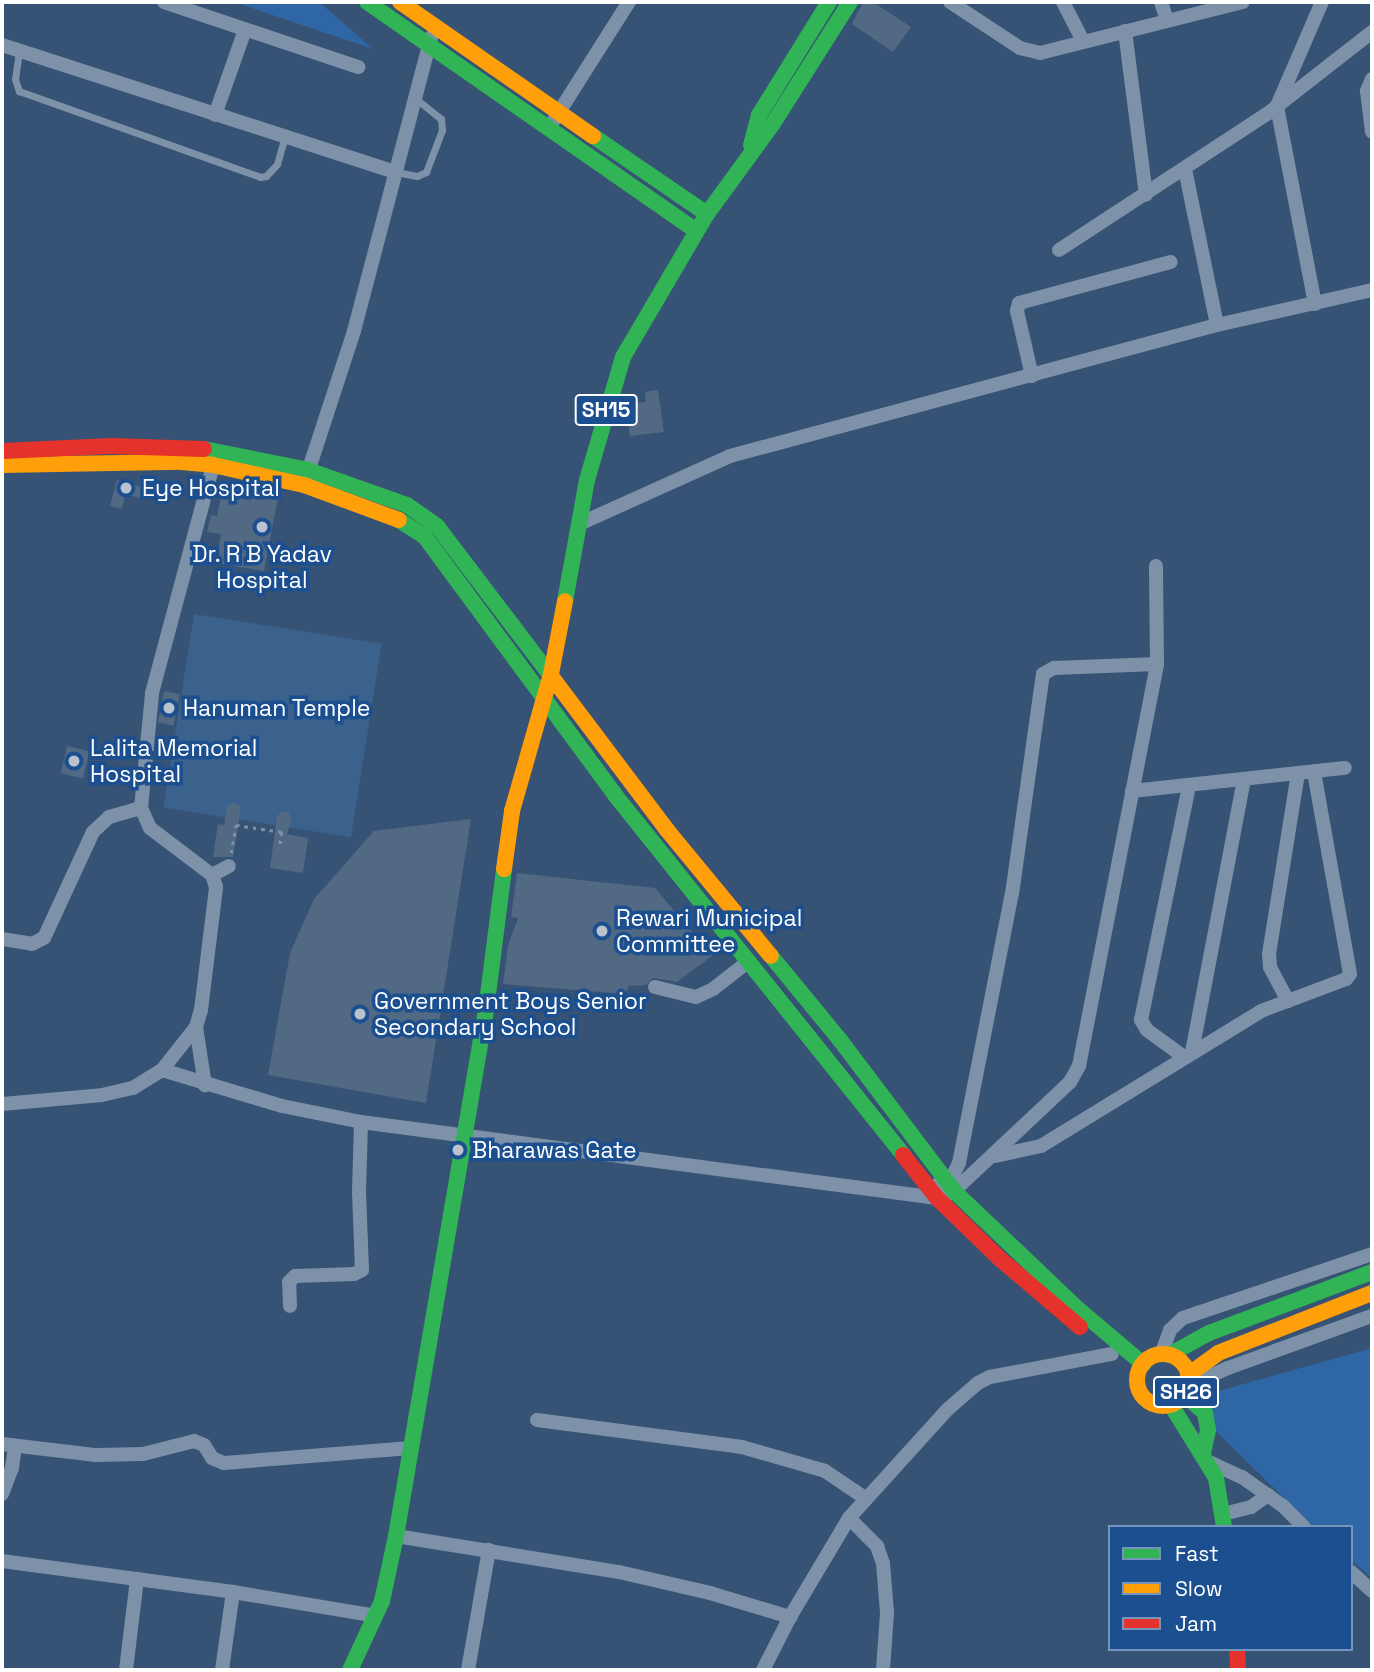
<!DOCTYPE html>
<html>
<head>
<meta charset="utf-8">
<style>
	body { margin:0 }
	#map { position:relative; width:1374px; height:1672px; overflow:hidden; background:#365274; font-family:"Space Grotesk",sans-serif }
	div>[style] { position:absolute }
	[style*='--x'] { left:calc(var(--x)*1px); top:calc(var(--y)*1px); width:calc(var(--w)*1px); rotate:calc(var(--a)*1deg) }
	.green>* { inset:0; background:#2f66a5 }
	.water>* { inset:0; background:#3b618d; transform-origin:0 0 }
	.building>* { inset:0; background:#526984; transform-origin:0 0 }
	.path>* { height:2.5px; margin-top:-1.25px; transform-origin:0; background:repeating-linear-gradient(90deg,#7d92a8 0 3.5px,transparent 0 8.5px) }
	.lane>* { height:7px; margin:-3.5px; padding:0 3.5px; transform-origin:3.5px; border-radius:3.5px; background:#7d92a8 }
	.street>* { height:14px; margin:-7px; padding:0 7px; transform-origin:7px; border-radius:7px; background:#7d92a8 }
	.fast>* { height:16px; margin:-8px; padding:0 8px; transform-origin:8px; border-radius:8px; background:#30b455 }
	.slow>* { height:16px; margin:-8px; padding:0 8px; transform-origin:8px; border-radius:8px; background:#ff9f0a }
	.slow>.ring { margin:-8px; padding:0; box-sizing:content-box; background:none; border:16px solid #ff9f0a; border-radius:50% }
	.jam>* { height:16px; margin:-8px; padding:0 8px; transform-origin:8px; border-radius:8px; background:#e5322d }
	.dots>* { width:19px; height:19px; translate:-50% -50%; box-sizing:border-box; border:4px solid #1b4f8f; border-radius:50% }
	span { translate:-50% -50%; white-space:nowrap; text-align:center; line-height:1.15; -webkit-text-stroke:7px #1b4f8f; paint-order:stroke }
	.shield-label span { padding:2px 5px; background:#1b4f8f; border:2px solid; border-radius:5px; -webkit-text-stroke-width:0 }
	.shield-label { font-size:21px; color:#fff; font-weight:700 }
	.poi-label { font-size:23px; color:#fff }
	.left { translate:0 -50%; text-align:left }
	.frame { position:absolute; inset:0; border:4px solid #fff; pointer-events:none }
	.legend { position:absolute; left:1108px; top:1525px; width:245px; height:126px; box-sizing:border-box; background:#1b4f8f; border:2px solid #7695bc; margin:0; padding:9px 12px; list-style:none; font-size:21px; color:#fff }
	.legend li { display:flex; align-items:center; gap:14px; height:35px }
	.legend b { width:35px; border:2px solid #7695bc }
</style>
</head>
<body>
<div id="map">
	<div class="green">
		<i style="clip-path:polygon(234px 2px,319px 2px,373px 49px)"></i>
		<i style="clip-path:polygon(1372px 1348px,1372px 1578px,1351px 1560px,1351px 1527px,1314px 1527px,1189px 1405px,1208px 1394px)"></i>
	</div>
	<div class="water">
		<i style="left:194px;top:614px;width:190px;height:196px;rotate:9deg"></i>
	</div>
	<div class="building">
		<i style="clip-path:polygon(863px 2px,873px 2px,911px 27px,893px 52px,852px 24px)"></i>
		<i style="clip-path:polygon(658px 390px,664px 432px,630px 436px,626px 404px,646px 402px,645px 392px)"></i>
		<i style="clip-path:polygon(117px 480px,142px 487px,139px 498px,125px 494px,122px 509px,110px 506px)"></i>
		<i style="clip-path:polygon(224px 481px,279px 492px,264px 571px,216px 563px,221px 534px,207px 532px,211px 515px,217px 516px)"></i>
		<i style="left:164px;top:691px;width:16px;height:32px;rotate:11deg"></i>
		<i style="left:67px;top:746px;width:23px;height:28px;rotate:13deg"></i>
		<i style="clip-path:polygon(232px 803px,238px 804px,241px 809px,233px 857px,213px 857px,218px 824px,224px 825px,227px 806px)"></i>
		<i style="clip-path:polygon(282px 812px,288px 812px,292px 819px,287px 834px,308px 838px,303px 873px,270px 868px,277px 816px)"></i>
		<i style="clip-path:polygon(471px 819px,426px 1103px,268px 1075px,290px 953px,314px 899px,374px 831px)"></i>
		<i style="clip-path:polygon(517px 873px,655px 888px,712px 956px,677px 982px,653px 978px,646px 985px,629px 986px,625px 994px,503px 984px,508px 945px,518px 918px,511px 917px)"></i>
	</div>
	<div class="path">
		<i style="--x:231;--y:853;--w:28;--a:-80"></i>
		<i style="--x:236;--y:825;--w:47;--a:8.7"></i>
		<i style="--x:282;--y:832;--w:15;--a:98"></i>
	</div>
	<div class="lane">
		<i style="--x:19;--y:51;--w:28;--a:98"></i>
		<i style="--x:15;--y:79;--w:13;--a:72"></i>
		<i style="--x:19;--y:91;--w:256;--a:19.6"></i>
		<i style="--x:260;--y:177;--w:6;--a:-9"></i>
		<i style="--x:266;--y:176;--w:16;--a:-47"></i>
		<i style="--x:277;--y:164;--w:29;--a:-74"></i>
		<i style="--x:396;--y:172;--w:21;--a:11"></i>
		<i style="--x:417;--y:176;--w:10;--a:-24"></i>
		<i style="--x:426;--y:172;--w:45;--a:-69.1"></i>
		<i style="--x:442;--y:130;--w:11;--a:-95"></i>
		<i style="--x:441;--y:119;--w:33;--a:-141"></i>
	</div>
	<div class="street">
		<i style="--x:164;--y:2;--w:205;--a:18.5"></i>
		<i style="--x:950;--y:2;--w:84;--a:33.3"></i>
		<i style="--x:1020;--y:48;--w:21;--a:14"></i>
		<i style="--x:1040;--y:53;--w:209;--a:-14.1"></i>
		<i style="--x:1063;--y:2;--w:44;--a:62.9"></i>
		<i style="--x:1161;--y:2;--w:19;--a:72"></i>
		<i style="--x:1125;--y:31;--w:165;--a:82.7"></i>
		<i style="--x:2;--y:45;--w:414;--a:17.9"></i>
		<i style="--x:1372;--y:79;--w:13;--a:113"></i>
		<i style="--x:1367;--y:91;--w:41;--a:83"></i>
		<i style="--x:215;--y:115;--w:90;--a:-70.6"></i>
		<i style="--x:554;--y:120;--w:140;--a:-57.6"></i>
		<i style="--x:1185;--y:169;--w:159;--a:78.4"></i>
		<i style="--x:1059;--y:250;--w:249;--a:-33.2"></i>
		<i style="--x:1267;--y:114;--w:133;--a:-38"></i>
		<i style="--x:1315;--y:304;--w:202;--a:-100.9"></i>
		<i style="--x:1277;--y:106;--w:113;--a:-66.6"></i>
		<i style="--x:1032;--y:376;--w:67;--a:-103"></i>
		<i style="--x:1017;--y:311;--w:8;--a:-76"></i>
		<i style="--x:1019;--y:303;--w:157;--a:-15.1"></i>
		<i style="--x:306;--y:478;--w:155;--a:-71.9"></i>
		<i style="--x:354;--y:331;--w:304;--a:-75.3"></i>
		<i style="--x:579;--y:524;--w:166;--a:-24.2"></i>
		<i style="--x:730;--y:456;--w:504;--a:-15.06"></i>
		<i style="--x:1217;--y:325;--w:159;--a:-12.7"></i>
		<i style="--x:1132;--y:791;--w:214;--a:-6.2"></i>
		<i style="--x:212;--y:875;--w:19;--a:-28"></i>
		<i style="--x:2;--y:939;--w:30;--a:9"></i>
		<i style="--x:32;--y:944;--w:13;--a:-27"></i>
		<i style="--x:44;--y:938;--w:117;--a:-65.2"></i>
		<i style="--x:93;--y:832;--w:22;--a:-43"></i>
		<i style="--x:109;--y:817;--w:33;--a:-16"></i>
		<i style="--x:655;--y:987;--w:42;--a:13.7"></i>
		<i style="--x:696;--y:997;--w:19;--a:-25"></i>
		<i style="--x:713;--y:989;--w:46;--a:-37.9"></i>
		<i style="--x:1288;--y:1001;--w:38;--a:-118"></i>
		<i style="--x:1270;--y:967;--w:13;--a:-94"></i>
		<i style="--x:1269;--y:954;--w:183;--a:-80.9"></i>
		<i style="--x:196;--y:1027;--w:59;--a:81.2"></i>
		<i style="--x:1192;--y:1052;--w:278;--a:-79.2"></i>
		<i style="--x:1184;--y:1057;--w:46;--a:-143.9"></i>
		<i style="--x:1147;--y:1030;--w:12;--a:-121"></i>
		<i style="--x:1141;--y:1020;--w:238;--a:-78.4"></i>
		<i style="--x:162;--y:1070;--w:125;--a:16.7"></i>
		<i style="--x:282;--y:1106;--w:81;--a:11.4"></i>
		<i style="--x:361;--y:1122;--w:581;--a:7.52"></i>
		<i style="--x:937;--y:1198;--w:18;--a:-22"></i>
		<i style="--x:954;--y:1191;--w:159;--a:-43.2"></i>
		<i style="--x:1070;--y:1082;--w:18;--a:-61"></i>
		<i style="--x:1079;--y:1066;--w:409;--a:-79"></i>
		<i style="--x:1157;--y:664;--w:98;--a:-90.6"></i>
		<i style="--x:2;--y:1104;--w:100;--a:-5.1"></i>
		<i style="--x:102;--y:1095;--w:32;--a:-13"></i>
		<i style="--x:133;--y:1088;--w:34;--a:-32"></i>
		<i style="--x:162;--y:1070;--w:55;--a:-51.7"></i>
		<i style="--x:196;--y:1027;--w:18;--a:-74"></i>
		<i style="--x:201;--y:1010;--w:124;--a:-83"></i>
		<i style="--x:216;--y:887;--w:13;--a:-108"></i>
		<i style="--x:212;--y:875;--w:78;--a:-142.8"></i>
		<i style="--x:150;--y:828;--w:22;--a:-114"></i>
		<i style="--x:141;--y:808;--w:116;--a:-84.5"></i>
		<i style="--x:152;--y:693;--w:243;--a:-75"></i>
		<i style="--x:995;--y:1156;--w:47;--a:-12.3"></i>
		<i style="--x:1041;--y:1146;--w:258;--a:-31.5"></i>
		<i style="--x:1261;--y:1011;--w:91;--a:-20.6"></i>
		<i style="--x:1346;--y:979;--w:6;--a:-51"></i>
		<i style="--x:1350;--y:974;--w:206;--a:-100.1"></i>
		<i style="--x:938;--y:1184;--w:17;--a:-31"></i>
		<i style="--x:953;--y:1175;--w:13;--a:-63"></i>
		<i style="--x:959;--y:1163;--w:274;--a:-78.9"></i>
		<i style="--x:1012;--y:894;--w:222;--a:-82"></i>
		<i style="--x:1043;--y:674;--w:13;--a:-29"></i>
		<i style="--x:1054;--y:668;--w:103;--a:-2.2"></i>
		<i style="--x:290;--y:1306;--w:24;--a:-92"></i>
		<i style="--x:289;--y:1282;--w:8;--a:-45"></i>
		<i style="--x:295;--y:1276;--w:59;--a:-1.9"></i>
		<i style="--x:354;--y:1274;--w:9;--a:-27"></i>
		<i style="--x:362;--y:1270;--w:79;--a:-92.2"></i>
		<i style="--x:359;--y:1191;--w:69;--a:-88.3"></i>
		<i style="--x:1161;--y:1355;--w:27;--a:-70"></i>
		<i style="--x:1170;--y:1330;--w:18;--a:-43"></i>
		<i style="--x:1183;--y:1318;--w:200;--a:-18.7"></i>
		<i style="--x:1188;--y:1386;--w:44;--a:-24.2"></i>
		<i style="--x:1228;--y:1368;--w:153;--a:-19.9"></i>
		<i style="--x:537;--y:1420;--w:207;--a:7.5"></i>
		<i style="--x:742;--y:1447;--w:86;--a:16.1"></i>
		<i style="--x:825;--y:1471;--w:48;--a:34"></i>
		<i style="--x:2;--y:1444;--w:95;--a:6.7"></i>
		<i style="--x:96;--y:1455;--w:47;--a:-1.2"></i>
		<i style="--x:143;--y:1454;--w:53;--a:-14.3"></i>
		<i style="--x:194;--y:1441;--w:11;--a:22"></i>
		<i style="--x:204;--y:1445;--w:15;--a:58"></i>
		<i style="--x:212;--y:1458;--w:13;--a:23"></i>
		<i style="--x:224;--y:1463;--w:187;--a:-4.6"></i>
		<i style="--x:1207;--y:1461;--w:38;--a:25"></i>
		<i style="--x:1242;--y:1477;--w:50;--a:35.3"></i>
		<i style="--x:1283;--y:1506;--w:30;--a:45"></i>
		<i style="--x:2;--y:1494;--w:28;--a:-69"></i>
		<i style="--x:12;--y:1468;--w:22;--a:-82"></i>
		<i style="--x:1223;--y:1514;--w:29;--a:-14"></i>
		<i style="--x:1251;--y:1507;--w:21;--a:-35"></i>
		<i style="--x:849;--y:1518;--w:40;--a:45"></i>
		<i style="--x:877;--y:1546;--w:18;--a:71"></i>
		<i style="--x:883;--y:1563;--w:50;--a:85.4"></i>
		<i style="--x:887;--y:1613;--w:57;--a:94"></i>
		<i style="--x:396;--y:1536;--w:226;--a:9.2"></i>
		<i style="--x:619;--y:1572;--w:93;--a:13"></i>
		<i style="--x:710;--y:1593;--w:84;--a:16.7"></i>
		<i style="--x:2;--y:1561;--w:233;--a:7.6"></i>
		<i style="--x:233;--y:1592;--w:145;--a:9.5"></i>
		<i style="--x:1351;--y:1572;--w:28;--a:42"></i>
		<i style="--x:126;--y:1670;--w:92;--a:-83.1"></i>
		<i style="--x:222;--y:1670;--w:79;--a:-82"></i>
		<i style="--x:468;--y:1670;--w:122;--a:-80.1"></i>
		<i style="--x:763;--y:1670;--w:59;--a:-63"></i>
		<i style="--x:790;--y:1617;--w:115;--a:-59.2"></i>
		<i style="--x:849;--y:1518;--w:147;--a:-47.8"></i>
		<i style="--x:948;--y:1409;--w:40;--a:-41"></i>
		<i style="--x:978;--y:1383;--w:13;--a:-27"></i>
		<i style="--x:990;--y:1377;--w:124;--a:-10.7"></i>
	</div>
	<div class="fast">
		<i style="--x:367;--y:2;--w:401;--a:34.8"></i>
		<i style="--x:593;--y:136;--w:138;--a:34.4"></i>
		<i style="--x:751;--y:145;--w:31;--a:-75"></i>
		<i style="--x:759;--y:115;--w:133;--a:-58.2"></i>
		<i style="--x:204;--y:449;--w:106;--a:11.4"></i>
		<i style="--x:308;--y:470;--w:105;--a:19.5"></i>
		<i style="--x:407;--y:505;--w:37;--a:35"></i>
		<i style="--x:437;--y:526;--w:188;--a:52.8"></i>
		<i style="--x:399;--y:520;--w:31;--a:33"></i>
		<i style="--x:425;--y:537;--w:320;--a:53.6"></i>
		<i style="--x:615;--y:795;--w:461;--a:51.3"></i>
		<i style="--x:565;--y:601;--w:123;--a:-79.7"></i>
		<i style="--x:587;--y:480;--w:128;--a:-73.7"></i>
		<i style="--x:623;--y:357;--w:166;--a:-59.6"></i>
		<i style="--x:707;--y:214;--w:110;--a:-53.9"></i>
		<i style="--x:772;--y:125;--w:146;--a:-57.6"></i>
		<i style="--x:771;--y:956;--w:109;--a:50.6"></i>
		<i style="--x:840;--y:1040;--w:189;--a:52.9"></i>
		<i style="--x:954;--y:1191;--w:170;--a:43.6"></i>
		<i style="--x:1077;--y:1308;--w:87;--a:40.3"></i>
		<i style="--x:1169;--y:1355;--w:46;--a:-28.8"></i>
		<i style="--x:1209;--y:1333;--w:174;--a:-20.5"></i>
		<i style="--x:1185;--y:1395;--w:27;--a:42"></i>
		<i style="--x:1205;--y:1413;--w:17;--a:80"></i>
		<i style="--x:1208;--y:1430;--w:25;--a:102"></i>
		<i style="--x:1171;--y:1405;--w:86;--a:58.3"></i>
		<i style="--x:1216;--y:1478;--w:50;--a:80.7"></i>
		<i style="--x:350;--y:1670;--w:76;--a:-65.1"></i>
		<i style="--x:382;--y:1601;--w:66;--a:-77.8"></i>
		<i style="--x:396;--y:1536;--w:534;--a:-80.29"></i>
		<i style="--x:486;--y:1010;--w:142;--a:-82.7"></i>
	</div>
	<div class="slow">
		<i style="--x:400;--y:2;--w:235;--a:34.8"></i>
		<i style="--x:2;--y:465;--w:179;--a:-1"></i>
		<i style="--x:181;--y:462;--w:32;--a:5"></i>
		<i style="--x:213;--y:465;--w:93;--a:12.4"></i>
		<i style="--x:304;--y:485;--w:101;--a:20.2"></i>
		<i style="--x:551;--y:676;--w:193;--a:53"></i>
		<i style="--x:667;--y:830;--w:163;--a:50.5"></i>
		<i style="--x:504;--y:869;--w:59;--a:-82.1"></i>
		<i style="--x:512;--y:811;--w:142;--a:-74.1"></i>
		<i style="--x:551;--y:674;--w:74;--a:-79.1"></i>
		<i class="ring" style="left:1137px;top:1354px;width:36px;height:36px"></i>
		<i style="--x:1188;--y:1375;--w:37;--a:-36"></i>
		<i style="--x:1218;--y:1353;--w:165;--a:-21.3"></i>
	</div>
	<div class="jam">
		<i style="--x:2;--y:451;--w:109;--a:-2.6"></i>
		<i style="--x:111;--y:446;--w:93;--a:1.8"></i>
		<i style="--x:903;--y:1155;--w:55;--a:51.7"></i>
		<i style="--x:937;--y:1198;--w:88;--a:44.1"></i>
		<i style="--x:1000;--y:1259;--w:105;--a:40.4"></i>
		<i style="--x:1237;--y:1649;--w:21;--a:87"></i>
	</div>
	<div class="dots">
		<i style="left:126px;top:488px;background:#b9c2ce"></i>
		<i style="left:262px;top:527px;background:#b9c2ce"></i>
		<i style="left:169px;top:708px;background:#b9c2ce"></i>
		<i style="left:74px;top:761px;background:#b9c2ce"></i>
		<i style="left:602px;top:931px;background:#b9c2ce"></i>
		<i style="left:360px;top:1014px;background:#b9c2ce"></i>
		<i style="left:458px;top:1150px;background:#b9c2ce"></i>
	</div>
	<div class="shield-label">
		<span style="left:606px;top:410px">SH15</span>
		<span style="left:1186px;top:1392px">SH26</span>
	</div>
	<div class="poi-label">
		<span class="left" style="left:142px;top:488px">Eye Hospital</span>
		<span style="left:262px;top:567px">Dr. R B Yadav<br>Hospital</span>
		<span class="left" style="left:183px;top:708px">Hanuman Temple</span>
		<span class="left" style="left:90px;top:761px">Lalita Memorial<br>Hospital</span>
		<span class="left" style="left:616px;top:931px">Rewari Municipal<br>Committee</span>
		<span class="left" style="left:374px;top:1014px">Government Boys Senior<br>Secondary School</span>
		<span class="left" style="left:472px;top:1150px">Bharawas Gate</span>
	</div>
	<div class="frame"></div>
	<ul class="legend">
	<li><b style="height:9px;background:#30b455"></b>Fast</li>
	<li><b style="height:9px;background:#ff9f0a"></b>Slow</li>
	<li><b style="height:9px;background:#e5322d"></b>Jam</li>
	</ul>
</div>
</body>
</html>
